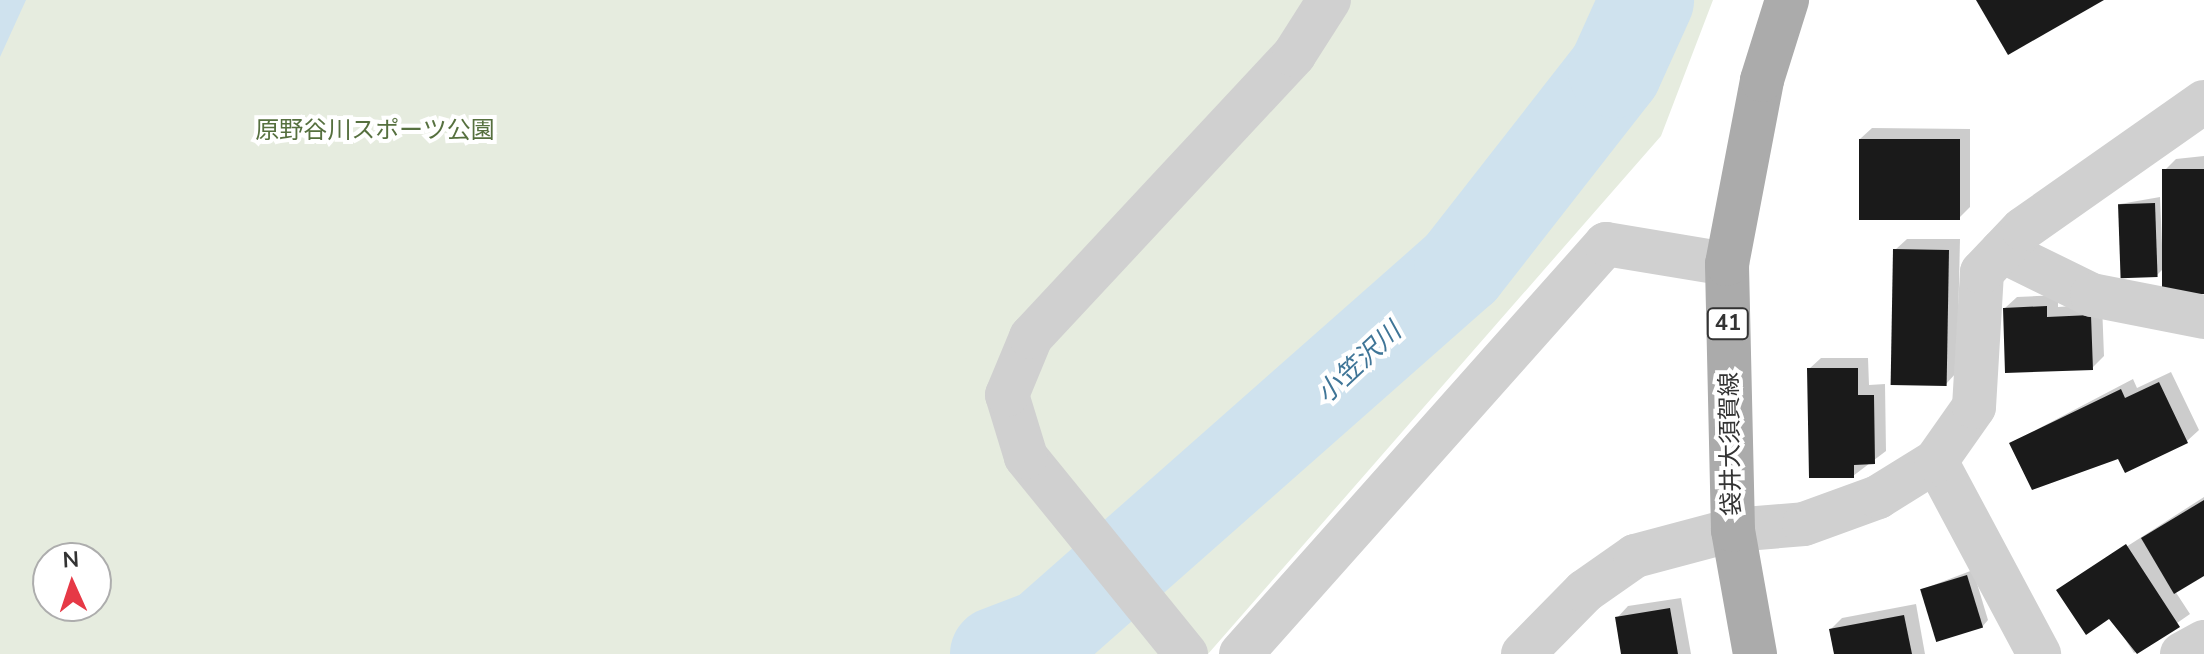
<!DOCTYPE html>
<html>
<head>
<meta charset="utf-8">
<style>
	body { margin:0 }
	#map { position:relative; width:2204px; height:654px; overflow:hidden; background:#fff; font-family:"Nunito Sans","Noto Sans JP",sans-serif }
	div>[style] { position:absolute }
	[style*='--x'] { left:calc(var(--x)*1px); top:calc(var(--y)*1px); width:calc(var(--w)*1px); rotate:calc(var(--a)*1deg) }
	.green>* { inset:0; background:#e6ecdf }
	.water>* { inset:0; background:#cfe2ee }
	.shadow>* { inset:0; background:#0003 }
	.river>* { height:94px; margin:-47px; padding:0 47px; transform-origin:47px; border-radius:47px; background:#cfe2ee }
	.building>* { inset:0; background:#1a1a1a; transform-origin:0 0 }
	.minor>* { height:44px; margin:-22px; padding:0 22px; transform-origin:22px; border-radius:22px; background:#d0d0d0 }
	.major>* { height:44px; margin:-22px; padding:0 22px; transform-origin:22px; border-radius:22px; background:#ababab }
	span { translate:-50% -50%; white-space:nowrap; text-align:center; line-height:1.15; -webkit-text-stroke:8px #fff; paint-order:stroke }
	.shield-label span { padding:2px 6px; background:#fff; border:2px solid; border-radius:6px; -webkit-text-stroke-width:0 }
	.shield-label { font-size:22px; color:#333; font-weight:700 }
	.park-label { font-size:24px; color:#56703f }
	.street-label { font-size:24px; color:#333 }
	.water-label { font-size:26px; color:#3f7597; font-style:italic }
	.north { position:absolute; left:32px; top:542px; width:80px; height:80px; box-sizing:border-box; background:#fff; border:2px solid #adadad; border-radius:50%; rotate:357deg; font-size:22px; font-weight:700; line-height:32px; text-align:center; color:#333 }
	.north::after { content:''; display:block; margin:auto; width:28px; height:36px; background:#e63946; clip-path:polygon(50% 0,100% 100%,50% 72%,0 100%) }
</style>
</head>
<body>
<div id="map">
	<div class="green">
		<i style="clip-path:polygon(evenodd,0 0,1713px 0,1661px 136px,1208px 654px,0 654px,0 0,48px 558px,96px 558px,96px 606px,48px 606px,48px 558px)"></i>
	</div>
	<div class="water">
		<i style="clip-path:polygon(0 0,26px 0,0 57px)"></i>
	</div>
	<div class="shadow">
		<i style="clip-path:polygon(1872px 128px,1970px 129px,1970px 207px,1958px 219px,1860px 139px)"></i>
		<i style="clip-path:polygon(2204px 156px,2204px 292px,2164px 171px,2176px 159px)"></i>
		<i style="clip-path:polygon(2160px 197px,2163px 269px,2157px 275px,2120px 204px)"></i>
		<i style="clip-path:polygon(1907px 239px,1960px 239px,1957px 372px,1946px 384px,1895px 250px)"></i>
		<i style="clip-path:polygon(2058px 295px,2058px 307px,2102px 304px,2104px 356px,2092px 368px,2005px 308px,2017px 297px)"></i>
		<i style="clip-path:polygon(1821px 358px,1868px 358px,1869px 385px,1885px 384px,1886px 451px,1853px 476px,1809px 369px)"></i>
		<i style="clip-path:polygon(2171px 372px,2199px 430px,2187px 441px,2119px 456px,2011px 443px,2133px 379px,2137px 388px)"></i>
		<i style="clip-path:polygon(2204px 497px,2204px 574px,2175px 591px,2190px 614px,2134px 653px,2110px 616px,2059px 590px)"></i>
		<i style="clip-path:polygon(1973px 570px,1988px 620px,1982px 627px,1923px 589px)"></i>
		<i style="clip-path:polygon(1681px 598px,1691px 654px,1623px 654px,1617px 618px,1628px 606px)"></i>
		<i style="clip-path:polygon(1916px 604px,1925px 654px,1836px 654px,1831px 629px,1842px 618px)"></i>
	</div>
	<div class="river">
		<i style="--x:997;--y:654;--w:50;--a:-21"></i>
		<i style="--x:1044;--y:636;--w:556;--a:-41.43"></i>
		<i style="--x:1461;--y:268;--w:250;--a:-52"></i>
		<i style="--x:1615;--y:71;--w:78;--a:-65.7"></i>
	</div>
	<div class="building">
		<i style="clip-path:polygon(1976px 0,2104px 0,2008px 55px)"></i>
		<i style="left:1859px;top:139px;width:101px;height:81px"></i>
		<i style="left:2204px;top:169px;width:125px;height:42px;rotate:90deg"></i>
		<i style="left:2155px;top:203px;width:74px;height:37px;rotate:88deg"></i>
		<i style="left:1893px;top:249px;width:56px;height:136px;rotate:1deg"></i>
		<i style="clip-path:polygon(2047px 306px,2047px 317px,2091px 315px,2093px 370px,2005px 373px,2003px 308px)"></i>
		<i style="clip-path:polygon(1807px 368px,1858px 368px,1858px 395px,1874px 395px,1875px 464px,1854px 465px,1854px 478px,1809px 478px)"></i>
		<i style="clip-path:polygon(2159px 382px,2188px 443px,2125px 473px,2118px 459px,2032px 490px,2009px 443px,2121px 389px,2125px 398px)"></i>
		<i style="clip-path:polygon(2204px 500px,2204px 576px,2174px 594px,2141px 538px)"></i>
		<i style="clip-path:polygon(2126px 544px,2180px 627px,2137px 654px,2109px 619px,2086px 635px,2056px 590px)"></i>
		<i style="left:1967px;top:575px;width:55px;height:49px;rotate:73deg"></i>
		<i style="clip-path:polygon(1670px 608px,1678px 654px,1621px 654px,1615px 617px)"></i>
		<i style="clip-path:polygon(1904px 615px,1912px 654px,1834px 654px,1829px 629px)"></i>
	</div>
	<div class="minor">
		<i style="--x:2002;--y:251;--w:100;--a:26.1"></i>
		<i style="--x:2092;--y:295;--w:114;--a:11.1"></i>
		<i style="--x:1936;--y:461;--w:219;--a:61.9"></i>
		<i style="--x:1186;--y:654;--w:254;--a:-129.1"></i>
		<i style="--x:1026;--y:457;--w:65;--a:-107"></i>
		<i style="--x:1007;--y:395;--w:63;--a:-67.5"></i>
		<i style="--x:1031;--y:337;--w:386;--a:-47"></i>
		<i style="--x:1294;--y:55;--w:65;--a:-57.5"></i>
		<i style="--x:1241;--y:654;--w:549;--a:-48.32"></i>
		<i style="--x:1606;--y:244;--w:123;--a:9.4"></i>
		<i style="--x:1523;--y:654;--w:88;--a:-45.5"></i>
		<i style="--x:1585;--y:591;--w:61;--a:-35"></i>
		<i style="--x:1635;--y:556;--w:101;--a:-14.9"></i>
		<i style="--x:1733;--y:530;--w:71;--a:-4.8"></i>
		<i style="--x:1804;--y:524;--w:79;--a:-20"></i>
		<i style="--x:1878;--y:497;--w:68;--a:-31.8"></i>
		<i style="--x:1936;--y:461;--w:66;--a:-54.9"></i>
		<i style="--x:1974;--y:407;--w:135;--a:-86.6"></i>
		<i style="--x:1982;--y:272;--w:59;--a:-46.4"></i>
		<i style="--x:2023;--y:229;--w:221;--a:-35.1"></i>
		<i style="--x:2182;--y:654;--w:25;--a:-29"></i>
	</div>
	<div class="major">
		<i style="--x:1755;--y:654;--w:126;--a:-100.1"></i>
		<i style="--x:1733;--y:530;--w:266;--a:-91.3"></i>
		<i style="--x:1727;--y:264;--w:187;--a:-79.2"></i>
		<i style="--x:1762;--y:80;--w:84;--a:-72.6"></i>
	</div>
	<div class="shield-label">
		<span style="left:1728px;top:324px">41</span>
	</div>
	<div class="park-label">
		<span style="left:375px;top:131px">原野谷川スポーツ公園</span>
	</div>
	<div class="street-label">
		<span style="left:1731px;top:444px;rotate:-91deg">袋井大須賀線</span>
	</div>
	<div class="water-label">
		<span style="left:1359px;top:363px;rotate:-43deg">小笠沢川</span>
	</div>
	<div class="north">N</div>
</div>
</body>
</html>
